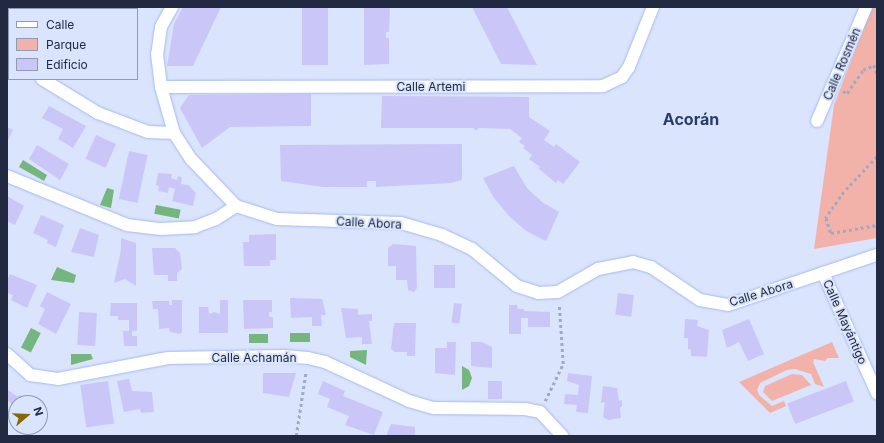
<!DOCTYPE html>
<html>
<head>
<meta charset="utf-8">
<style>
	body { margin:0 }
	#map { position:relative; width:884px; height:443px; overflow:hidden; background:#dae4fc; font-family:Inter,sans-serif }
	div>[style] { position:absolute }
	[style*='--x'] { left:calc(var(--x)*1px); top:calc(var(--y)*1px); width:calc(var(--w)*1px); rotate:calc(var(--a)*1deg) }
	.green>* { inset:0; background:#f2b2aa }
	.water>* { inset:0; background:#75b67e; transform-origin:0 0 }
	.building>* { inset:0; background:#cac7f8; transform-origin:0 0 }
	.path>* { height:2.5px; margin-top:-1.25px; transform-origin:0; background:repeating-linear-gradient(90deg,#a0aac1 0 3px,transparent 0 6px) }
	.roads { filter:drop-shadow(0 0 1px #a2b9f2) drop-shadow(0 0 1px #a2b9f2) }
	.minor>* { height:12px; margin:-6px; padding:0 6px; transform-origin:6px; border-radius:6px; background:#fff }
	span { translate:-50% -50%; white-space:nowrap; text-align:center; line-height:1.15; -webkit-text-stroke:4px #dae4fc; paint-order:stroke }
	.street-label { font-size:12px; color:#212a40 }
	.district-label { font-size:16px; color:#2a3b6b; font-weight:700 }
	.frame { position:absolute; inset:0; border:8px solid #212a40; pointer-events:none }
	.legend { position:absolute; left:8px; top:8px; width:130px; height:72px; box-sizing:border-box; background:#dae4fc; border:1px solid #909ab1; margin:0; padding:5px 7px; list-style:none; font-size:12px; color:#212a40 }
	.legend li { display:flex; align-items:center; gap:8px; height:20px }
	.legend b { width:20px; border:1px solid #909ab1 }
	.north { position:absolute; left:8px; top:395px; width:40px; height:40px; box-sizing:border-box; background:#dae4fc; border:1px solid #909ab1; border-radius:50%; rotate:71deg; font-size:11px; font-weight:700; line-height:16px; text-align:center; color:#212a40 }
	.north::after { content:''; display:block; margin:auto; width:14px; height:18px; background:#876803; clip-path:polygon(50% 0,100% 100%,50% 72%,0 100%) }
</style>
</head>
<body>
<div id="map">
	<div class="green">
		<i style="clip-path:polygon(872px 7px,877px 7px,877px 238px,814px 249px,834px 105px)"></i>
		<i style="clip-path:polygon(832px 342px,839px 358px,828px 358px,825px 361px,814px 359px,813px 362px,824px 387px,815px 384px,811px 374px,795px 369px,787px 370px,760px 383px,757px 390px,759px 395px,772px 406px,784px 401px,786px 406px,770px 413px,739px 382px)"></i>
		<i style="clip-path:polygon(792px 374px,802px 375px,811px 385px,772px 401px,763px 392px,765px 386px)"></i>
	</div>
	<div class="water">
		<i style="clip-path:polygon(23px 160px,47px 175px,44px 181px,19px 167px)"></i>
		<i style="clip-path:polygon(107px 188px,114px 190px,111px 208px,100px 205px)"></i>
		<i style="left:156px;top:205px;width:25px;height:9px;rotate:11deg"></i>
		<i style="clip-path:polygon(57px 267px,76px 275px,74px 283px,51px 280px)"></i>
		<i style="left:31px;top:328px;width:11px;height:22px;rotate:27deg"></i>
		<i style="left:290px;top:333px;width:20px;height:9px"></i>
		<i style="left:249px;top:334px;width:19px;height:9px"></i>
		<i style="clip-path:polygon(367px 350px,366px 365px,350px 357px,350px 351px)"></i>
		<i style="clip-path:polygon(71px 354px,91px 354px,93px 359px,71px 365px)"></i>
		<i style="clip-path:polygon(462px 366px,469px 370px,472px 378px,469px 386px,462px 390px)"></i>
	</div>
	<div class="building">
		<i style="clip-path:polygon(183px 7px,221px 7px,193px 66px,167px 66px,174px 24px)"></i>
		<i style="left:302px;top:7px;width:26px;height:58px"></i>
		<i style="clip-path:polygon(364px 7px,390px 7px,389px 32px,386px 32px,386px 38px,389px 38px,389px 64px,364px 65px)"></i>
		<i style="clip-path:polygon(472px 7px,507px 7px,537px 65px,501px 64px)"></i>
		<i style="clip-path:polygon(311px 94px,311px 126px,230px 127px,202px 148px,180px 108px,189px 95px)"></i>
		<i style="clip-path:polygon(382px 96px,529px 97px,529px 117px,550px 131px,544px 140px,554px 147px,556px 144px,580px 162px,563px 184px,558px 180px,556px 183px,538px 168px,540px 167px,529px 159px,532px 155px,523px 148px,525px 146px,519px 142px,522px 138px,510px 129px,478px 128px,477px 131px,473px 128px,381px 128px)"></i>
		<i style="clip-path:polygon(49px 106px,86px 126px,73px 148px,58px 139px,63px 129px,42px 118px)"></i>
		<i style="clip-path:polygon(7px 127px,13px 130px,7px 142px)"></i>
		<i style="left:96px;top:135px;width:22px;height:26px;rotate:24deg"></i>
		<i style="clip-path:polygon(462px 144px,462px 180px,451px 183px,376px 187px,376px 181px,367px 181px,367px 187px,323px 187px,281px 181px,280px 145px)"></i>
		<i style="clip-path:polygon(37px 145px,69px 164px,60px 180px,29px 159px)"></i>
		<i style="left:129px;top:151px;width:19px;height:49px;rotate:12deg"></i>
		<i style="clip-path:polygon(514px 166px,527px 188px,542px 202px,559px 212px,546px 241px,526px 231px,509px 216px,494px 198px,483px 178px)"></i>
		<i style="clip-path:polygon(158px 173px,172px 174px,171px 178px,177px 180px,178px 176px,182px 177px,181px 184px,188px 185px,196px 193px,193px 206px,172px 201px,175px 189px,169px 187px,168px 193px,158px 191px,159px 186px,156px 185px)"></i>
		<i style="clip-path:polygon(7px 196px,24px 206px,15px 225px,7px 221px)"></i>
		<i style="clip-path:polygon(41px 215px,64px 225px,56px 247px,47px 243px,48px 240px,33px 233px)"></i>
		<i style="clip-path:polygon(80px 228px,99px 235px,94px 257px,71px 252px)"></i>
		<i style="clip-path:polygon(276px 234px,276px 260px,270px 260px,270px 266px,244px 266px,243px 242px,249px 242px,249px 235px)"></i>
		<i style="clip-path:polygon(121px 238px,136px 243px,136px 286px,125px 279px,114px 283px,121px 250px)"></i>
		<i style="clip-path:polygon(393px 244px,416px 246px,417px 288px,414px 292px,408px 290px,407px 280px,396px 280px,396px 266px,388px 266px,388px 248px)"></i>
		<i style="clip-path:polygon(152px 248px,175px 248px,180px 253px,182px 269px,177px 273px,177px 281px,168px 281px,168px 275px,154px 275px)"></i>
		<i style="left:455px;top:265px;width:23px;height:21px;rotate:90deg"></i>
		<i style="clip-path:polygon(10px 274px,37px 285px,27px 308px,11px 300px,13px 295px,7px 293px,7px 281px)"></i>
		<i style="clip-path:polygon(47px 292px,71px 304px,56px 334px,38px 324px,45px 309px,40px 306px)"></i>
		<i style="left:618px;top:293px;width:16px;height:22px;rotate:7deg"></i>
		<i style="clip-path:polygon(290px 298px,322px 299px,326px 315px,321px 315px,322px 326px,312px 326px,312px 317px,291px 318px)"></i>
		<i style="clip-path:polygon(172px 300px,182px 300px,182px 332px,180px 334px,170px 332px,169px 328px,159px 329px,158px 309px,153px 309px,152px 301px,169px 301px,169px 305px,172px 305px)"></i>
		<i style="clip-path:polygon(220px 300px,228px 300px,228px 333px,199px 333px,199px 307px,208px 307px,209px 314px,214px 312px,220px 314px)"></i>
		<i style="clip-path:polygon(243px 300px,272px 300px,272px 312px,269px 312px,269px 317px,273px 317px,273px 328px,244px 329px)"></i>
		<i style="clip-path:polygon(111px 303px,137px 303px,137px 331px,132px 331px,132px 336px,137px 336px,137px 346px,124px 346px,123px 331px,129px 331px,129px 320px,118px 320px,118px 316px,110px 316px)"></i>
		<i style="left:454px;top:303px;width:8px;height:20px;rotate:7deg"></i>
		<i style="clip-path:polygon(509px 305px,517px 305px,518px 309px,524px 309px,524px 311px,550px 312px,550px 327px,528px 327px,528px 318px,521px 318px,521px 334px,509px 334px)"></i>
		<i style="clip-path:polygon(341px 308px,358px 309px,358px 315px,372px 314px,372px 321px,369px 321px,372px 344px,362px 344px,362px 337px,346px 338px)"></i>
		<i style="left:79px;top:312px;width:18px;height:33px;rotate:3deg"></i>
		<i style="clip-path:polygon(685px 319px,698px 320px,697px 326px,709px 330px,707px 357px,691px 356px,691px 350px,688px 349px,688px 338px,684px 338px)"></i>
		<i style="clip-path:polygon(749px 319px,764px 354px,748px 361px,739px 342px,727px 348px,722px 330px)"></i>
		<i style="clip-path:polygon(394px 323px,416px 323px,415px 356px,407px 356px,407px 352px,395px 352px,391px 349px)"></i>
		<i style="clip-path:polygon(447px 342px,456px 342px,455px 375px,435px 373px,435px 348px,447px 348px)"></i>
		<i style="clip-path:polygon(471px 342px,482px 342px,492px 347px,492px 368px,471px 366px)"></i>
		<i style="clip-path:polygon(263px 373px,296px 373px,289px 397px,263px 393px)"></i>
		<i style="clip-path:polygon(568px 373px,592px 376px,588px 413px,576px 412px,577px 405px,564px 404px,565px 394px,578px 395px,579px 385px,567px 381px)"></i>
		<i style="clip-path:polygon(129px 379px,132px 391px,152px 392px,154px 412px,141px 413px,140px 409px,124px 412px,117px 381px)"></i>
		<i style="left:108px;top:381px;width:43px;height:28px;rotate:82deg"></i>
		<i style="clip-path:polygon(323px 381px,345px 391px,343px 396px,383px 412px,374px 435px,345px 425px,349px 416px,327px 407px,330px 399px,318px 394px)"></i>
		<i style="left:488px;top:381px;width:14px;height:18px"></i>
		<i style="left:846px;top:381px;width:22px;height:63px;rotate:69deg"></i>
		<i style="clip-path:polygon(603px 386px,617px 388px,619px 401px,622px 400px,622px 407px,620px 407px,621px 418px,608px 420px,603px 417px,605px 402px,601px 403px)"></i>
		<i style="clip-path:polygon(8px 390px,18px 397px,19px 395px,32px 398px,31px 403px,16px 403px,16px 407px,7px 400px)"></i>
		<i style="clip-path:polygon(391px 424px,415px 427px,415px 436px,386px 436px)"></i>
	</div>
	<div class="path">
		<i style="--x:843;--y:91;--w:4;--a:27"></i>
		<i style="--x:847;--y:93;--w:28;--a:-55"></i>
		<i style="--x:863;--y:70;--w:12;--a:-24"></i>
		<i style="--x:874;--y:65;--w:9;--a:72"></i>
		<i style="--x:877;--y:157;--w:48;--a:133.3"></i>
		<i style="--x:844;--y:192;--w:32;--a:125"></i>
		<i style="--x:826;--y:218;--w:16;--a:72"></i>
		<i style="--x:831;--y:233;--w:47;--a:-9.9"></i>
		<i style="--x:545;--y:401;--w:41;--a:-64.1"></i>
		<i style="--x:563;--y:364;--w:60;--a:-93.8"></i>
		<i style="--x:296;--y:436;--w:66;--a:-81.3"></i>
	</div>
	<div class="roads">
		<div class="minor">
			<i style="--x:172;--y:7;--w:23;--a:119"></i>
			<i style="--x:161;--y:27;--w:27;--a:98"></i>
			<i style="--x:157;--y:54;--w:33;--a:83"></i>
			<i style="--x:161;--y:87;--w:48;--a:74.2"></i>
			<i style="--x:174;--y:133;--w:31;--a:57"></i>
			<i style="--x:191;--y:159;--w:65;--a:46.2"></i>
			<i style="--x:236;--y:206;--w:43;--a:17.6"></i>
			<i style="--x:277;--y:219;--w:124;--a:1.8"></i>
			<i style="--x:401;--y:223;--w:43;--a:16.3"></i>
			<i style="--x:442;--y:235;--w:33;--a:25"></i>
			<i style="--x:472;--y:249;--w:58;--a:39.4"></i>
			<i style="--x:517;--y:286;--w:22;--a:18"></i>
			<i style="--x:538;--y:293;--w:20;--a:-3"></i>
			<i style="--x:558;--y:292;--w:46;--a:-29.9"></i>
			<i style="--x:598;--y:269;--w:36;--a:-11"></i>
			<i style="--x:633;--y:262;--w:19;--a:16"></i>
			<i style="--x:651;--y:267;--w:59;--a:34"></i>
			<i style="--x:700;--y:300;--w:28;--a:10"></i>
			<i style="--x:728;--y:305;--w:157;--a:-18.6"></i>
			<i style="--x:7;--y:50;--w:3;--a:45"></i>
			<i style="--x:42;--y:79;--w:66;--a:31.3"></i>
			<i style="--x:98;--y:113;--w:53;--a:20.8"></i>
			<i style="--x:148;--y:132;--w:26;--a:2"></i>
			<i style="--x:161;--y:87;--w:442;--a:-0.1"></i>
			<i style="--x:603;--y:86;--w:21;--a:-25"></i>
			<i style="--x:622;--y:77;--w:12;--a:-55"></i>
			<i style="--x:629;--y:67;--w:65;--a:-68.2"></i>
			<i style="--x:817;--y:121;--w:124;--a:-66.7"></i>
			<i style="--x:7;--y:176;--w:130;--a:22.2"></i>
			<i style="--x:127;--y:225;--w:34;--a:7"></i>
			<i style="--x:161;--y:229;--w:34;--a:-3"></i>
			<i style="--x:195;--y:227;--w:22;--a:-21"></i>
			<i style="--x:216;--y:219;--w:24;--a:-33"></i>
			<i style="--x:823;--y:273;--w:132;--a:65.8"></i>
			<i style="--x:7;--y:354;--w:31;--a:42"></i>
			<i style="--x:30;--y:375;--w:28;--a:8"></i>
			<i style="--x:58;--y:379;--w:112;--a:-10.8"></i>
			<i style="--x:168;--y:358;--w:116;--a:-1"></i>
			<i style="--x:284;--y:356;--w:24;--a:5"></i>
			<i style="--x:308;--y:358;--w:17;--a:13"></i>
			<i style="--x:325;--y:362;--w:93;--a:24.9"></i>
			<i style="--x:409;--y:401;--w:26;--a:16"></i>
			<i style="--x:434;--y:408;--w:91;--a:0.6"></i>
			<i style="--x:525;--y:409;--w:15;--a:11"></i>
			<i style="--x:540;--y:412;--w:33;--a:47"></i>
		</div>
	</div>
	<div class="street-label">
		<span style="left:842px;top:64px;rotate:-67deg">Calle Rosmén</span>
		<span style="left:431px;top:87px">Calle Artemi</span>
		<span style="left:369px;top:223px;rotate:3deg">Calle Abora</span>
		<span style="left:761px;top:293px;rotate:-17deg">Calle Abora</span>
		<span style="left:845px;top:322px;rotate:66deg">Calle Mayántigo</span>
		<span style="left:254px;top:358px">Calle Achamán</span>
	</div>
	<div class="district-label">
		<span style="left:691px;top:119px">Acorán</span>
	</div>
	<div class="frame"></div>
	<ul class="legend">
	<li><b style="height:5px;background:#fff"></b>Calle</li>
	<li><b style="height:11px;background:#f2b2aa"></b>Parque</li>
	<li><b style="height:11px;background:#cac7f8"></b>Edificio</li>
	</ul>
	<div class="north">N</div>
</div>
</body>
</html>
